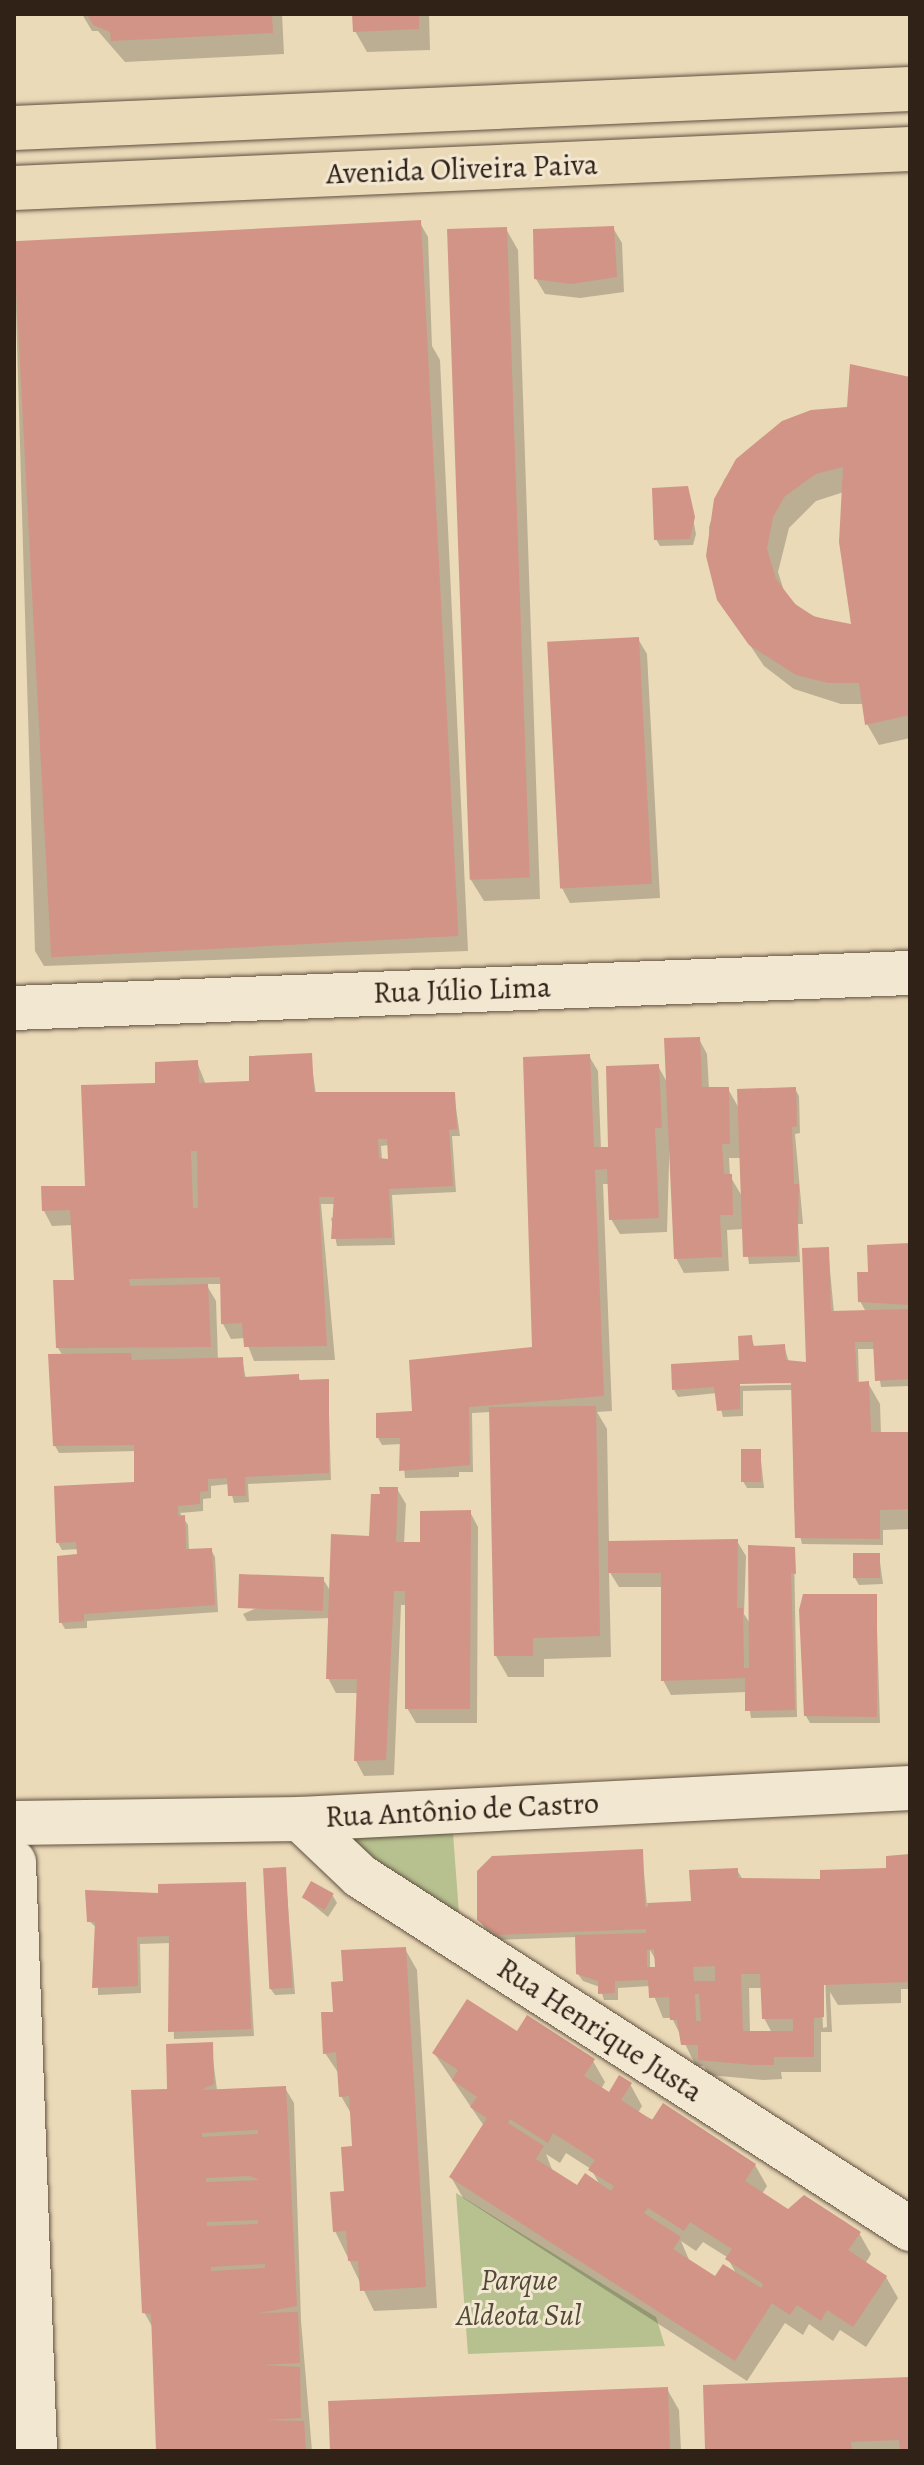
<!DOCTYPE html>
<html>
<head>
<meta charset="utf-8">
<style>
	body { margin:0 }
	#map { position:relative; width:924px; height:2465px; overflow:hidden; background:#ebdab8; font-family:Alegreya,serif }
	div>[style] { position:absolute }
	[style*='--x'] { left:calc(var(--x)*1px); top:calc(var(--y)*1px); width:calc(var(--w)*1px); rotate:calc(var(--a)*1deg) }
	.green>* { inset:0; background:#b7c08f }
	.shadow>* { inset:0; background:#0003 }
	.building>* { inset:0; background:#d29486; transform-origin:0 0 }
	.roads { filter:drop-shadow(0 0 2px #605040) drop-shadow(0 0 2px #605040) }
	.minor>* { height:44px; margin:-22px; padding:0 22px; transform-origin:22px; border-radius:22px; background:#f2e7d1 }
	.major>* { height:44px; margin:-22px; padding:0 22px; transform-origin:22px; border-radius:22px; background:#ebdab8 }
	span { translate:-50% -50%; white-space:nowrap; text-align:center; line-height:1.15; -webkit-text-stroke:6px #f2e7d1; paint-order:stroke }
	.street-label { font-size:30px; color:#312218 }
	.park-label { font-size:30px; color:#524a36; font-style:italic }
	.frame { position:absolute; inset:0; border:16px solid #312218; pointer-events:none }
</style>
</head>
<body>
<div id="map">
	<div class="green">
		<i style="clip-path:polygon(452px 1820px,460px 1927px,371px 1863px,331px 1825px)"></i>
		<i style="clip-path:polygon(456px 2193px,656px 2317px,665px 2346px,468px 2354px)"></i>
	</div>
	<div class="shadow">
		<i style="clip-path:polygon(82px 14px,282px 14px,284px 54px,125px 62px,98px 31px,92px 31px)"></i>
		<i style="clip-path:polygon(354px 14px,429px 14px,430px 50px,367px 52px,355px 31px)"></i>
		<i style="clip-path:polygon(420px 223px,428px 237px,432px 346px,440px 360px,468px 951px,44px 966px,35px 951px,14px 244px)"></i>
		<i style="clip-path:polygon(613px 228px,622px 243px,624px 292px,580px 298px,545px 294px,536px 279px)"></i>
		<i style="clip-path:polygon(506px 229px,518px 250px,540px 899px,484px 901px,471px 880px)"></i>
		<i style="clip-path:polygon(evenodd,852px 366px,910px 381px,910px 738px,879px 745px,867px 724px,864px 704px,841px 704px,794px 689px,764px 666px,719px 599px,710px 571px,709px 527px,724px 480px,745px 452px,782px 423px,849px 409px,852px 366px,844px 492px,853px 627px,803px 613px,784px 591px,778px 572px,789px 528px,816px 501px,844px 492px)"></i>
		<i style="clip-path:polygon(687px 488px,696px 534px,693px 545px,660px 546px,656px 539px)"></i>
		<i style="clip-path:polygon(638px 639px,647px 654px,660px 898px,570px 903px,562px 888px)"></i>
		<i style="clip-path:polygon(evenodd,699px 1039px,707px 1054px,709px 1089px,728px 1089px,740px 1110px,795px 1089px,799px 1096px,800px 1133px,795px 1134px,803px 1224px,798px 1224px,800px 1262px,749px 1264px,744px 1229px,727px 1230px,729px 1271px,684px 1273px,676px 1258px,670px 1130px,667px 1232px,620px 1234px,611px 1219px,610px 1184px,603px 1184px,612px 1411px,597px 1412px,607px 1429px,609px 1543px,737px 1541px,746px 1556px,744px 1614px,751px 1625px,794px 1549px,797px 1717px,751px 1718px,747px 1692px,671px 1695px,663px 1680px,663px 1587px,619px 1587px,609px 1571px,611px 1657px,544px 1659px,544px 1677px,508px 1677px,496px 1656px,491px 1412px,472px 1413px,473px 1472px,459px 1472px,459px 1477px,405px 1478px,402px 1444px,382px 1445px,378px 1438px,414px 1413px,535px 1355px,589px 1056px,598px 1071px,601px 1149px,610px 1149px,658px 1066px,668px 1084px,699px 1039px,729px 1158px,741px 1158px,743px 1198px,730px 1176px,729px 1158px)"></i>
		<i style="clip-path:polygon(evenodd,310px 1055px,316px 1094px,454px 1094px,460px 1136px,452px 1136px,456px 1192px,392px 1195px,395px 1245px,337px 1246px,331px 1218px,336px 1217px,336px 1204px,321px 1204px,335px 1360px,254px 1361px,245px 1338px,231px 1339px,223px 1324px,222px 1284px,206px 1284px,216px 1301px,218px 1360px,242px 1359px,246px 1379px,298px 1376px,301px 1382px,328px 1381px,331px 1480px,248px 1484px,249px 1502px,234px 1503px,229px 1484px,211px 1486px,211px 1498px,203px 1499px,203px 1511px,180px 1513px,188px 1525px,189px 1551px,211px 1550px,215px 1557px,218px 1612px,87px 1621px,87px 1628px,65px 1629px,61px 1622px,79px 1549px,62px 1550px,58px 1543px,136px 1484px,136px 1451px,59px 1453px,55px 1446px,63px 1356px,58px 1348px,78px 1283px,73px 1225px,52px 1226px,44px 1211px,87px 1188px,157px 1085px,197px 1062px,206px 1085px,248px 1083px,310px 1055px,389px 1145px,390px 1161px,382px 1160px,381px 1146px,389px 1145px)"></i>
		<i style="clip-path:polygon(evenodd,910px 1245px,910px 1386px,881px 1387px,875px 1349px,858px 1349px,859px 1383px,868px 1383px,880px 1404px,881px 1434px,910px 1434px,910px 1529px,883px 1530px,883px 1545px,802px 1544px,794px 1509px,793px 1390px,743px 1391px,743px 1416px,723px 1417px,717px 1393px,678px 1397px,674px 1390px,741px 1362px,751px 1337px,755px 1348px,784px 1346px,789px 1362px,808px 1364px,828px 1249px,834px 1313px,866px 1312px,860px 1301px,870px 1274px,910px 1245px,730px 1382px,832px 1384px,730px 1386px,730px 1382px)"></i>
		<i style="clip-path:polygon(760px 1451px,764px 1488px,747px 1488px,743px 1481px)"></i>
		<i style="clip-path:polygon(397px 1489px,406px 1504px,404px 1544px,422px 1544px,470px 1512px,478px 1527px,477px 1723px,416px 1723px,407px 1708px,407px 1605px,401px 1605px,394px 1775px,364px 1776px,356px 1761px,358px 1693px,336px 1693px,328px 1678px,330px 1618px,247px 1621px,243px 1614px,323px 1579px,331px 1592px,371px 1538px)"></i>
		<i style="clip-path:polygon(879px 1555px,883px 1584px,859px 1585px,855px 1578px)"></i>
		<i style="clip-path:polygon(876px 1596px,880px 1723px,810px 1723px,806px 1716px)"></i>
		<i style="clip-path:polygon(evenodd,642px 1851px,647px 1905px,693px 1902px,737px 1870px,743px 1880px,819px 1881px,888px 1870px,910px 1856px,910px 1989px,901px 1989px,901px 2003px,838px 2005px,830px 1992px,832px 2032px,821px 2032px,821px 2072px,781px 2072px,782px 2079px,763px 2080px,709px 2075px,704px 2066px,696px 2066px,672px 2018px,663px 2018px,650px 1986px,618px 1988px,618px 2000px,604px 2000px,600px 1987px,583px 1981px,578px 1974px,577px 1937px,494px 1940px,479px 1920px,642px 1851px,818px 1893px,822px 1893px,827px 2027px,823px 2028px,818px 1893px,642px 1851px,650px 1950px,657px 1962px,657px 1969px,650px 1969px,650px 1950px,642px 1851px,749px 1988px,763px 1988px,764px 2018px,772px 2033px,750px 2033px,749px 1988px)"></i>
		<i style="clip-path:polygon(285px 1869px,295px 1994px,275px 1995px,270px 1988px)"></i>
		<i style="clip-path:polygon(245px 1884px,254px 2036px,174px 2039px,171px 1943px,140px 1944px,141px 1993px,98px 1995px,97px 1928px,89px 1921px,160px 1895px)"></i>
		<i style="clip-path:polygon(333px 1896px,337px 1903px,328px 1917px,303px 1897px)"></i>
		<i style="clip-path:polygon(405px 1949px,417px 1970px,437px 2308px,374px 2311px,335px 2231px,354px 2148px,353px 2117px,341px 2096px,339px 2074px,325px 2053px,345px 1983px)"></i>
		<i style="clip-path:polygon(evenodd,517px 2034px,593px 2061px,605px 2082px,601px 2089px,610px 2095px,630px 2084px,642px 2106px,638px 2113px,755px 2165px,767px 2186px,762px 2194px,788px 2212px,859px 2233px,871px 2254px,865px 2264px,886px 2277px,898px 2298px,866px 2347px,840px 2330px,833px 2341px,809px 2324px,803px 2335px,785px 2323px,747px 2381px,463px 2198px,451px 2177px,484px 2126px,434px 2053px,517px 2034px,566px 2153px,591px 2169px,600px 2185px,578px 2188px,553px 2172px,546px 2154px,560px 2163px,566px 2153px,517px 2034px,681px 2241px,696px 2251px,703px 2242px,727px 2257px,737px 2275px,716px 2279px,690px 2262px,681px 2241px)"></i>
		<i style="clip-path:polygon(211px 2044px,217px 2090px,285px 2088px,294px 2103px,301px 2321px,312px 2451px,159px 2451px,153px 2328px,144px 2312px,171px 2091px)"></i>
		<i style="clip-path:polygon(910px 2379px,910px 2451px,707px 2448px)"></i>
		<i style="clip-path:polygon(667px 2389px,679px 2410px,681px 2451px,332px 2451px,330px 2403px)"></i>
	</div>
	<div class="building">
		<i style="clip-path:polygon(87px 14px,272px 14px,273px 33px,111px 41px,110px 32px,93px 25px)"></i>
		<i style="clip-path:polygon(352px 14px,419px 14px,419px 29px,353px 32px)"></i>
		<i style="left:421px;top:220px;width:717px;height:408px;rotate:87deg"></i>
		<i style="clip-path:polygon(614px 226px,617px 277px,571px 284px,534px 279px,533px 229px)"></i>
		<i style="left:507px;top:227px;width:651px;height:60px;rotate:88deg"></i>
		<i style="clip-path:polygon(evenodd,850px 364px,910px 377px,910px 715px,865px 725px,859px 683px,828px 683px,796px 675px,749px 645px,717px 600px,706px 556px,714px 499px,736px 459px,782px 421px,811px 410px,847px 407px,850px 364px,843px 467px,839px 542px,851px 624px,815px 617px,795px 604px,776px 579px,767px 549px,773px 517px,785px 496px,816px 474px,843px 467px)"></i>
		<i style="clip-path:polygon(688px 486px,695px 517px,690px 539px,654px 540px,652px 488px)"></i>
		<i style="left:639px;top:637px;width:247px;height:92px;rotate:87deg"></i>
		<i style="clip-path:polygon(700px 1037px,702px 1087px,729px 1087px,730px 1144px,722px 1144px,724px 1174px,732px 1174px,733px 1215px,720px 1215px,722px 1257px,674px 1259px,664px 1038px)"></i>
		<i style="clip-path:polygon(evenodd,312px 1053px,314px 1092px,455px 1092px,457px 1129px,449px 1130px,453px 1186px,389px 1189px,392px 1238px,331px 1239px,334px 1197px,319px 1197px,327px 1346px,244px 1347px,242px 1323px,221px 1324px,220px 1277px,129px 1279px,130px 1286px,208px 1284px,211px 1347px,56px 1348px,53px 1280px,74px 1280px,70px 1210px,42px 1211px,41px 1186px,85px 1186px,81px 1085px,155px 1083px,155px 1062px,198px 1060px,199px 1083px,249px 1081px,249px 1056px,312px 1053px,378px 1139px,387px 1139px,388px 1159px,379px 1158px,378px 1139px,312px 1053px,191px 1151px,197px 1151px,198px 1208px,193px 1208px,191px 1151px)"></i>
		<i style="clip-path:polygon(590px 1054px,594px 1147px,608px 1147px,606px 1066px,659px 1064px,662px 1128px,655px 1128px,659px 1218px,609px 1220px,607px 1169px,595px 1170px,604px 1396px,469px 1407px,470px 1465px,399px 1471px,400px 1438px,376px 1438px,376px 1413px,412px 1411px,409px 1360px,532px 1347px,523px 1057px)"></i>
		<i style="clip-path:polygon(796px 1087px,797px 1126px,792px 1127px,794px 1184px,799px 1184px,797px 1256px,743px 1257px,737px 1089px)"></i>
		<i style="clip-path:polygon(910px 1243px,910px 1305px,858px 1302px,857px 1272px,868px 1272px,867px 1245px)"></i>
		<i style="clip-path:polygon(829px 1247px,831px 1311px,910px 1309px,910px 1379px,875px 1381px,873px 1342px,855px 1342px,857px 1382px,869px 1381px,871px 1432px,910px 1432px,910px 1509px,880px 1510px,880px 1539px,795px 1538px,791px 1383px,740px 1384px,740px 1409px,717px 1411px,714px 1387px,672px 1390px,671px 1364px,739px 1360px,738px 1336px,752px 1335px,753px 1346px,785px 1344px,786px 1360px,806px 1362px,802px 1248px)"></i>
		<i style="clip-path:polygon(131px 1353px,132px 1360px,243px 1357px,244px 1377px,299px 1374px,299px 1380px,329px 1379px,329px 1473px,245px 1477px,246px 1496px,228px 1496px,227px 1478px,208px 1479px,208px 1491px,200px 1492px,200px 1504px,178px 1506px,178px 1516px,185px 1515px,186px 1549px,212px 1548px,215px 1605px,84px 1614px,84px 1621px,59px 1623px,57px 1556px,77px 1554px,76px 1542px,56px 1543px,54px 1486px,134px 1482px,134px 1445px,53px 1446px,48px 1354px)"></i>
		<i style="clip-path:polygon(596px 1406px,600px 1636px,533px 1638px,533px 1656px,494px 1656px,489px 1407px)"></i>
		<i style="left:741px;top:1449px;width:20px;height:33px"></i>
		<i style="clip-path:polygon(379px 1487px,398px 1487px,396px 1542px,420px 1542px,420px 1511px,471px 1510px,470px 1709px,405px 1709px,405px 1591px,394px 1591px,386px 1760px,354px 1761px,357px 1679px,326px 1679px,331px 1534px,369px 1536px,371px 1494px,380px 1494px)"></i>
		<i style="clip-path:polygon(738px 1539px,737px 1608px,743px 1608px,744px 1668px,749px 1668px,748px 1545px,795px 1547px,796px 1574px,791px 1573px,795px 1710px,745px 1711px,745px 1678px,661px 1681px,661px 1573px,608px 1573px,608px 1541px)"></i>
		<i style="left:853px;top:1553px;width:27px;height:25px"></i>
		<i style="left:324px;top:1577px;width:34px;height:85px;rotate:92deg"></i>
		<i style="clip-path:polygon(803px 1594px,877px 1594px,877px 1717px,804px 1716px,799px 1610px)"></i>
		<i style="clip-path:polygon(evenodd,643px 1849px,645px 1907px,648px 1907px,647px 1903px,691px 1901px,689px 1870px,738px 1868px,738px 1878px,820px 1879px,820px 1870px,886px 1868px,886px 1856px,910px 1854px,910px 1982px,824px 1985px,824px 2017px,814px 2018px,814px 2057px,774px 2057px,774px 2065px,753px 2065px,698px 2060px,698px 2045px,681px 2045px,677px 2020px,670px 2020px,669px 1997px,649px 1998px,648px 1980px,615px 1981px,615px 1993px,598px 1994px,598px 1981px,576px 1974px,575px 1935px,646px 1933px,646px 1929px,497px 1935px,477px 1920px,477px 1871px,492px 1856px,643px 1849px,654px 1949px,655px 1967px,647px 1967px,647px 1950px,654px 1949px,643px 1849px,715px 1966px,715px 1981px,694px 1981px,693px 1967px,715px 1966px,643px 1849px,741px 1974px,760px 1974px,762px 2019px,793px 2019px,793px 2031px,743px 2031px,741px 1974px,643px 1849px,695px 1994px,699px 1994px,701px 2021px,696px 2021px,695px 1994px)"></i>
		<i style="left:286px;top:1867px;width:121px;height:23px;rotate:87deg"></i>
		<i style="left:311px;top:1881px;width:26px;height:19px;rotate:29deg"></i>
		<i style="clip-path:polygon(246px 1882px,251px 2029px,168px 2032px,169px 1936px,137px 1937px,138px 1986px,92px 1988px,95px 1922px,87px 1922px,85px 1890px,158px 1893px,158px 1884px)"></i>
		<i style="clip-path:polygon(406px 1947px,426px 2287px,360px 2291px,358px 2261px,348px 2261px,346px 2231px,333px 2232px,330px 2192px,344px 2191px,341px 2147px,352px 2146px,349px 2096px,339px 2097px,336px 2052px,323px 2054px,321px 2012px,333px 2012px,331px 1982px,343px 1981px,341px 1950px)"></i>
		<i style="clip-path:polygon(evenodd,467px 1999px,517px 2031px,527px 2015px,595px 2059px,584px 2076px,609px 2092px,619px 2075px,632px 2083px,621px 2100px,652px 2120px,663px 2103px,756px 2164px,745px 2181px,788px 2209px,804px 2195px,861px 2232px,848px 2250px,887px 2276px,853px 2327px,827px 2310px,821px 2321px,797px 2305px,790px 2315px,772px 2303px,735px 2361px,449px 2177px,487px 2118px,470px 2107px,477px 2097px,452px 2080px,458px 2070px,432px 2053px,467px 1999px,510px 2119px,548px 2143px,553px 2133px,595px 2160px,588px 2170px,614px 2186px,611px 2191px,585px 2173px,577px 2185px,536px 2159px,544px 2146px,508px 2123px,510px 2119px,467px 1999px,648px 2208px,684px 2231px,690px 2222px,732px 2249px,725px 2259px,763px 2284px,761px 2288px,723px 2264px,715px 2276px,673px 2249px,681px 2237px,644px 2213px,648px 2208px)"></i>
		<i style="clip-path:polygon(evenodd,213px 2042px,214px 2084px,201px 2090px,286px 2086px,297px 2306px,259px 2313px,298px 2312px,300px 2363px,261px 2365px,300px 2367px,301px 2418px,265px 2420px,304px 2421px,306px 2451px,156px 2451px,151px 2314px,142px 2313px,131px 2090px,167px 2089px,166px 2044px,213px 2042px,258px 2130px,258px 2134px,202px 2137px,202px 2133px,258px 2130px,213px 2042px,249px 2176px,260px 2180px,206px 2182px,206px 2178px,249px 2176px,213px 2042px,258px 2220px,258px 2224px,207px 2226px,207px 2222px,258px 2220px,213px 2042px,265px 2264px,265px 2268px,211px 2271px,211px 2267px,265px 2264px)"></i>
		<i style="clip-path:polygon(910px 2377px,910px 2451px,900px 2451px,899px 2440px,851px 2442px,852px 2451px,705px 2449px,703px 2385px)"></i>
		<i style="clip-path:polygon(668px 2387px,670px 2449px,330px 2451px,328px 2401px)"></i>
	</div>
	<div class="roads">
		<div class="minor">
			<i style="--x:14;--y:1008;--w:897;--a:-2.24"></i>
			<i style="--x:300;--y:1819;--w:83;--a:43.5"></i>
			<i style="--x:360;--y:1876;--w:654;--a:32.69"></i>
			<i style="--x:14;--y:1823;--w:286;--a:-0.8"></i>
			<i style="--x:300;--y:1819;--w:611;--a:-2.91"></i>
			<i style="--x:14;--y:1862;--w:589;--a:87.96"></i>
		</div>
		<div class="major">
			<i style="--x:14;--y:128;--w:897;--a:-2.49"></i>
			<i style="--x:14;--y:188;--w:897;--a:-2.49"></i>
		</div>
	</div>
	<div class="street-label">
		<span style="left:462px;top:169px;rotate:-2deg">Avenida Oliveira Paiva</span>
		<span style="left:462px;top:990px;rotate:-2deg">Rua Júlio Lima</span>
		<span style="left:462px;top:1810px;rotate:-3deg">Rua Antônio de Castro</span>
		<span style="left:600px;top:2030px;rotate:33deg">Rua Henrique Justa</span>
	</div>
	<div class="park-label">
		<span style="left:519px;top:2297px">Parque<br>Aldeota Sul</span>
	</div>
	<div class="frame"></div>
</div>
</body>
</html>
